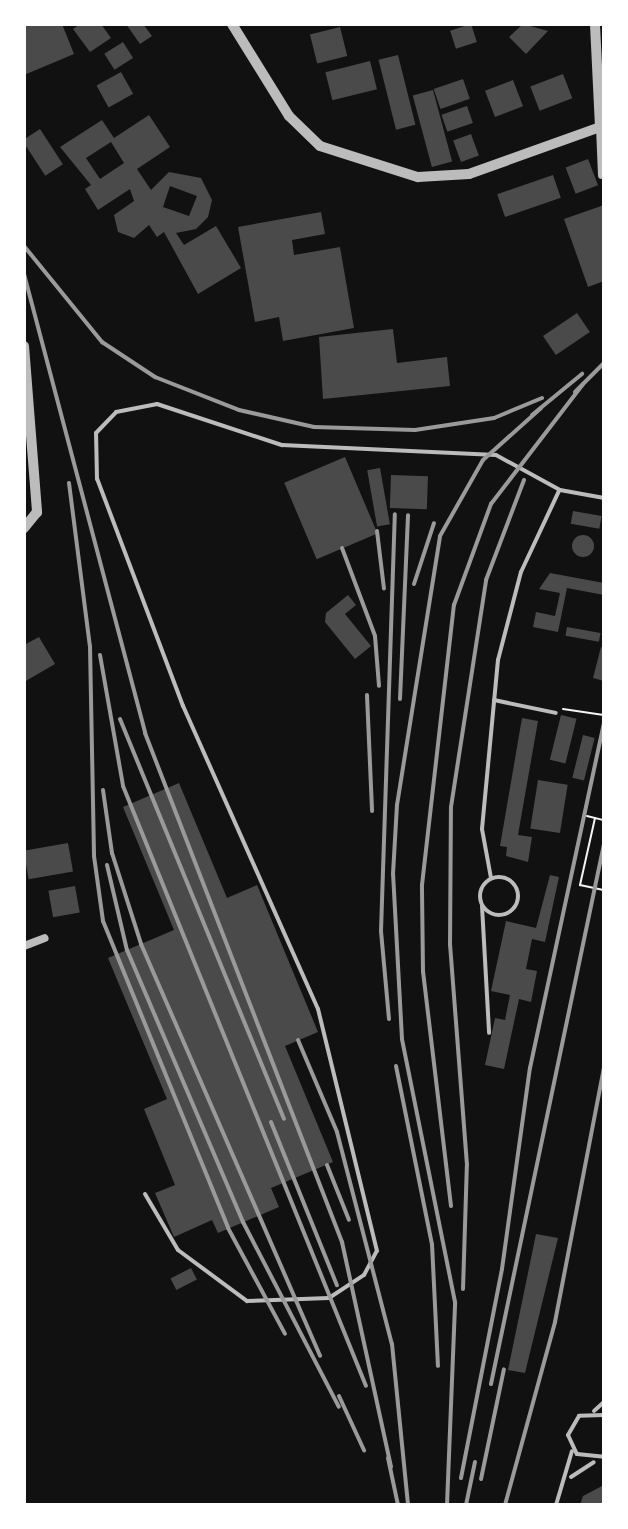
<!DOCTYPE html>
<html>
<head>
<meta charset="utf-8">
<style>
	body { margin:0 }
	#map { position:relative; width:628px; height:1529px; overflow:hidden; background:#111; font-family:Raleway,sans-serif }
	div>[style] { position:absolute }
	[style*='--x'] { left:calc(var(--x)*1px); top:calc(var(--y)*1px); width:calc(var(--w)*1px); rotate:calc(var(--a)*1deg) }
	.building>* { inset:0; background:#4a4a4a; transform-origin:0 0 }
	.round { border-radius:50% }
	.path>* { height:2px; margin:-1px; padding:0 1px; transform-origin:1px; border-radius:1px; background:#f5f5f5 }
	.service>* { height:4px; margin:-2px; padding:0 2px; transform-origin:2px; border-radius:2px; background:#bcbcbc }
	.service>.ring { margin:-2px; padding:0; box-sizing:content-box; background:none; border:4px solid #bcbcbc; border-radius:50% }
	.minor>* { height:8px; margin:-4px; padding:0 4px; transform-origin:4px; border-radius:4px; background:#bcbcbc }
	.tertiary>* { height:10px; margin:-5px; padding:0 5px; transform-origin:5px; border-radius:5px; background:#bcbcbc }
	.rail>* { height:4px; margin:-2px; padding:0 2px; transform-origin:2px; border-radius:2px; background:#9a9a9a }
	span { translate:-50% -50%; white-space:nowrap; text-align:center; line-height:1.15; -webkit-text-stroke:8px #fff; paint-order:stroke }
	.frame { position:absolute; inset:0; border:26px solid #fff; pointer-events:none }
</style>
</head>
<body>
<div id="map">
	<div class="building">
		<i style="clip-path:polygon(24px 24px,62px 24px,74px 54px,24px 75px)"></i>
		<i style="clip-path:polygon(80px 24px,101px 24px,111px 38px,90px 52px,73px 29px)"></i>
		<i style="clip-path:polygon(126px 24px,143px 24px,152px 36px,140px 44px)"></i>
		<i style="left:471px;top:24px;width:19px;height:22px;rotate:72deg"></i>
		<i style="clip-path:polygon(523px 24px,548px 31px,526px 54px,509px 37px)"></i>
		<i style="left:340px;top:27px;width:30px;height:31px;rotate:76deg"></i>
		<i style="left:123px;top:42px;width:19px;height:22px;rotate:58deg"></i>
		<i style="left:398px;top:55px;width:72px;height:20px;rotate:76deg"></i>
		<i style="left:370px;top:61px;width:29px;height:46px;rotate:76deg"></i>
		<i style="left:121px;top:72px;width:25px;height:28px;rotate:61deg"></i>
		<i style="left:563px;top:74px;width:26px;height:35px;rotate:69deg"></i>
		<i style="left:463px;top:79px;width:21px;height:31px;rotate:71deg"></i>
		<i style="left:513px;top:80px;width:28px;height:30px;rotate:69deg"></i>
		<i style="left:433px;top:90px;width:74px;height:21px;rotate:75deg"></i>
		<i style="left:467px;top:106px;width:18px;height:27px;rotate:71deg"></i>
		<i style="clip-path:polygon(evenodd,149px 115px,170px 147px,137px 169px,151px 190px,169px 172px,201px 178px,212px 200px,208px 217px,196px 229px,176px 233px,184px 245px,216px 226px,241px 268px,198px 294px,164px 232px,157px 237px,149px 225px,134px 238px,118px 232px,114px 215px,134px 201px,130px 189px,98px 210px,85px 189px,91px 185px,60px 147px,102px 120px,114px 138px,149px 115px,111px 142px,124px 163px,100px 179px,86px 158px,111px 142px,149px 115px,170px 186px,197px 196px,189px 216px,163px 207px,170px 186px)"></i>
		<i style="left:40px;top:129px;width:42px;height:21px;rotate:57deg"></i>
		<i style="left:471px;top:134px;width:23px;height:19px;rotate:70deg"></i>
		<i style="left:588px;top:159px;width:28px;height:24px;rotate:69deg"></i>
		<i style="left:553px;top:175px;width:24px;height:59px;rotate:71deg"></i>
		<i style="clip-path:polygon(604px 205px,604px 281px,588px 287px,564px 219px)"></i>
		<i style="clip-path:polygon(321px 212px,325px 234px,292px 240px,294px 255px,340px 247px,354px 328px,283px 341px,279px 317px,255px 322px,238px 227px)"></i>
		<i style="left:577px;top:313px;width:23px;height:41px;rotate:56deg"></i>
		<i style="clip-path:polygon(393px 329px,397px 363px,447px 357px,450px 386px,323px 399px,319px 337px)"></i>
		<i style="left:345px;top:457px;width:83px;height:66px;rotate:67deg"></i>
		<i style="left:380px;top:468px;width:57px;height:13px;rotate:80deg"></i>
		<i style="left:391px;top:475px;width:37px;height:33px;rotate:2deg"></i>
		<i style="left:573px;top:511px;width:29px;height:13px;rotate:10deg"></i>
		<i class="round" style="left:572px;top:535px;width:22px;height:22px"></i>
		<i style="clip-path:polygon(550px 573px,604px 583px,604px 595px,567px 588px,558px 632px,533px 627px,536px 612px,555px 616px,560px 593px,539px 589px)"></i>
		<i style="clip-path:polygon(348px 595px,356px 605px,345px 614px,371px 646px,355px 659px,325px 622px,326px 613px)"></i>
		<i style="left:567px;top:627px;width:34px;height:9px;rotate:10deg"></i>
		<i style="clip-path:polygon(39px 637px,55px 664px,24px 682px,24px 645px)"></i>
		<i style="clip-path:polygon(601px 647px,604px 648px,604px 681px,593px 678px)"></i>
		<i style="left:561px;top:715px;width:16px;height:46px;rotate:14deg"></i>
		<i style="clip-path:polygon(522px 718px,538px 721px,518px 835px,532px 837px,528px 862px,506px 856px,507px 847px,500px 846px)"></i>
		<i style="left:583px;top:735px;width:12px;height:44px;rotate:14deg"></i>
		<i style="left:538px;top:780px;width:30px;height:49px;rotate:9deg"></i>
		<i style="clip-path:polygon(179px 783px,227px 898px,257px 885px,318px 1032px,285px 1046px,333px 1162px,271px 1188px,279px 1207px,218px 1233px,212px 1220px,174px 1237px,155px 1193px,175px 1185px,144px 1109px,167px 1099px,108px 958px,174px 930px,123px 807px)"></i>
		<i style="left:68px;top:843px;width:29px;height:45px;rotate:80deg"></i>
		<i style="clip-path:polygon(550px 875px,559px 877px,545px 942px,532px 939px,526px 969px,537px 971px,531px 1002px,519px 999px,504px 1069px,485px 1065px,495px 1018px,505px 1020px,510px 995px,491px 991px,506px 921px,536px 928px)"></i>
		<i style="left:75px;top:886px;width:27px;height:27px;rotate:80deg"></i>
		<i style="clip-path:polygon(536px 1234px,558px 1238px,525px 1373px,508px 1370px)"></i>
		<i style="left:191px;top:1268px;width:13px;height:23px;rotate:63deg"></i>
		<i style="clip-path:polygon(604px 1485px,604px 1505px,580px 1505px,583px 1496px)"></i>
	</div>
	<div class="path">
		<i style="--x:563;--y:709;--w:41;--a:8.3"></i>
		<i style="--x:587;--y:816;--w:16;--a:14"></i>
		<i style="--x:595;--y:818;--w:69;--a:102.6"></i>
		<i style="--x:580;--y:885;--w:25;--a:12"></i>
	</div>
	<div class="service">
		<i style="--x:494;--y:700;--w:63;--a:11.8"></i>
		<i class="ring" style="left:480px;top:877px;width:34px;height:34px"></i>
		<i style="--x:491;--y:878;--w:50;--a:-100.4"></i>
		<i style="--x:482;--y:829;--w:170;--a:-84.6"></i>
		<i style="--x:498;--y:660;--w:91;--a:-75.4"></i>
		<i style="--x:521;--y:572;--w:89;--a:-64.9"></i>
		<i style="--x:482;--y:906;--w:127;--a:86.8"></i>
		<i style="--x:145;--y:1194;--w:65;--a:59.5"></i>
		<i style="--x:178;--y:1250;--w:86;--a:36.5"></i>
		<i style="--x:247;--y:1301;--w:82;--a:-2.1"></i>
		<i style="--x:329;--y:1298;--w:42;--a:-33.3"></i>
		<i style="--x:364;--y:1275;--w:27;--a:-62"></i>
		<i style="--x:377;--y:1251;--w:249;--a:-103.7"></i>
		<i style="--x:318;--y:1009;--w:332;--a:-114"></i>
		<i style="--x:183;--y:706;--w:243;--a:-110.7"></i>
		<i style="--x:97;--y:479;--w:46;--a:-91.2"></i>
		<i style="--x:96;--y:433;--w:29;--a:-46"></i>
		<i style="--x:116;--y:412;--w:42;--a:-11"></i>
		<i style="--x:157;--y:404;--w:132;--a:18.2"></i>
		<i style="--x:282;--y:445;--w:214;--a:2.7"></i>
		<i style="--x:496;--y:455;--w:73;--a:28.7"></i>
		<i style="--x:560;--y:490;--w:45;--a:10.3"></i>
		<i style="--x:594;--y:1411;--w:13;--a:-42"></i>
		<i style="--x:604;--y:1415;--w:25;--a:178"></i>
		<i style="--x:579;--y:1416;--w:22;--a:120"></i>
		<i style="--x:568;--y:1435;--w:21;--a:65"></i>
		<i style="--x:577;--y:1454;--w:27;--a:6"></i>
		<i style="--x:571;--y:1477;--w:27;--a:-33"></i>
		<i style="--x:556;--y:1505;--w:56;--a:-73.5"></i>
	</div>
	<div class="minor">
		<i style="--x:600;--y:127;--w:48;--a:87.6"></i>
		<i style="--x:24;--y:946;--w:22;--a:-21"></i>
	</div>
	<div class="tertiary">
		<i style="--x:232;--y:24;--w:108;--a:58.2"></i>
		<i style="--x:289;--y:116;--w:43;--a:44.1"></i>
		<i style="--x:320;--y:146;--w:103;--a:17.6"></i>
		<i style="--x:418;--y:177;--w:51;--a:-3.4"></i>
		<i style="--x:469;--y:174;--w:139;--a:-19.7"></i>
		<i style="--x:600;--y:127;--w:103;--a:-92.8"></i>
		<i style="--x:24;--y:346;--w:167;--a:85.5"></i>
		<i style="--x:37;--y:512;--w:21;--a:129"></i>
	</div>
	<div class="rail">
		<i style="--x:24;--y:246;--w:124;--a:50.9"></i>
		<i style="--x:102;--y:342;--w:64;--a:33.4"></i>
		<i style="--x:155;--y:377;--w:90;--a:21.4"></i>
		<i style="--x:239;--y:410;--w:77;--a:12.8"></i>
		<i style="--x:314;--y:427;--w:101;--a:1.7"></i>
		<i style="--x:415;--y:430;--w:80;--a:-8.6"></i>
		<i style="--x:494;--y:418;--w:52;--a:-22.6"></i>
		<i style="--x:24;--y:274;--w:475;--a:75.2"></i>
		<i style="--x:145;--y:733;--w:546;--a:68.84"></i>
		<i style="--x:342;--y:1242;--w:230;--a:77.7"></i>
		<i style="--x:575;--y:392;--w:41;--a:-45"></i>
		<i style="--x:532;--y:415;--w:65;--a:-39.4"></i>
		<i style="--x:69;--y:483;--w:164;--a:82.7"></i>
		<i style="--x:90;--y:646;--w:210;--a:88.9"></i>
		<i style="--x:94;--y:856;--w:66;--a:82.1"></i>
		<i style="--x:103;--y:921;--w:331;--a:67.8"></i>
		<i style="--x:228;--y:1228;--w:120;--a:61.7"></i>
		<i style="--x:377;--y:531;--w:58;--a:83.1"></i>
		<i style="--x:342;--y:548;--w:94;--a:69.4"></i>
		<i style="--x:375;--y:636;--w:50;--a:85.4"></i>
		<i style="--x:414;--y:584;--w:64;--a:-71.8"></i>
		<i style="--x:100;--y:655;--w:133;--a:80"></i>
		<i style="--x:123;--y:786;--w:647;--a:67.95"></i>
		<i style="--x:367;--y:695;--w:116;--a:87.5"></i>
		<i style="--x:400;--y:699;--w:184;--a:-87.5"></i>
		<i style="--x:120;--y:719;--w:432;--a:67.7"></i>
		<i style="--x:103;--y:790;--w:64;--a:81.9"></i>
		<i style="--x:112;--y:853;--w:96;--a:72.3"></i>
		<i style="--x:141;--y:944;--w:449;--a:66.5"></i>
		<i style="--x:107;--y:865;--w:87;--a:76.8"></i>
		<i style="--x:127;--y:950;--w:296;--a:66.9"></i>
		<i style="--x:243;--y:1222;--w:208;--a:62.6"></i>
		<i style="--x:389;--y:1019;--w:88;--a:-95.2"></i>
		<i style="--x:381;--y:931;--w:417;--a:-88.1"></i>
		<i style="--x:298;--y:1040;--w:100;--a:67"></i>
		<i style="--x:337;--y:1132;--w:219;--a:75.5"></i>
		<i style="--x:392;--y:1344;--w:162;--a:84.3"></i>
		<i style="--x:396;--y:1066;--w:182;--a:78.6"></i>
		<i style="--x:432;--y:1244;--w:122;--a:87.2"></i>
		<i style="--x:271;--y:1122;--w:176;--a:68"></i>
		<i style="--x:327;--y:1165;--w:59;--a:68.2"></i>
		<i style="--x:451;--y:1206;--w:236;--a:-96.8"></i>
		<i style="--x:423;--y:972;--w:87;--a:-90.7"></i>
		<i style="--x:422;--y:885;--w:282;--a:-83.5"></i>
		<i style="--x:454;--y:605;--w:108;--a:-69.9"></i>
		<i style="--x:491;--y:504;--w:151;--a:-52.5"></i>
		<i style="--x:463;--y:1289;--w:124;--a:-88.2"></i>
		<i style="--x:467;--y:1165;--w:221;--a:-94.4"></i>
		<i style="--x:450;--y:945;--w:138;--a:-89.6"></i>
		<i style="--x:451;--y:807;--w:230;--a:-81.2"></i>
		<i style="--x:486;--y:580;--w:107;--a:-69.2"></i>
		<i style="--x:491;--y:1384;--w:552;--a:-78.18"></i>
		<i style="--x:339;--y:1396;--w:60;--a:65.2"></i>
		<i style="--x:388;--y:1458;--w:48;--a:78"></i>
		<i style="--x:461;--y:1478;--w:213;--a:-78.9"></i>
		<i style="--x:502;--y:1269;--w:203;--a:-82.1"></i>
		<i style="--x:530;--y:1068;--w:353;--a:-77.9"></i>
		<i style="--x:481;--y:1479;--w:112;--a:-78.2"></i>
		<i style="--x:447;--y:1505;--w:203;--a:-87.7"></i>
		<i style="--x:455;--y:1302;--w:268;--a:-101.4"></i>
		<i style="--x:402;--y:1039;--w:165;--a:-93.1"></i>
		<i style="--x:393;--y:874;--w:69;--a:-86.7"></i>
		<i style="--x:397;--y:805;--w:272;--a:-80.9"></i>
		<i style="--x:440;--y:536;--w:87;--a:-60.5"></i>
		<i style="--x:483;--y:460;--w:78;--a:-41.9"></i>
		<i style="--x:466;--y:1505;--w:44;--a:-78.2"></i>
		<i style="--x:505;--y:1505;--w:190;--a:-74.7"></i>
		<i style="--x:555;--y:1322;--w:259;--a:-79.1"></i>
	</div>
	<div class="frame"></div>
</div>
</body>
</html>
